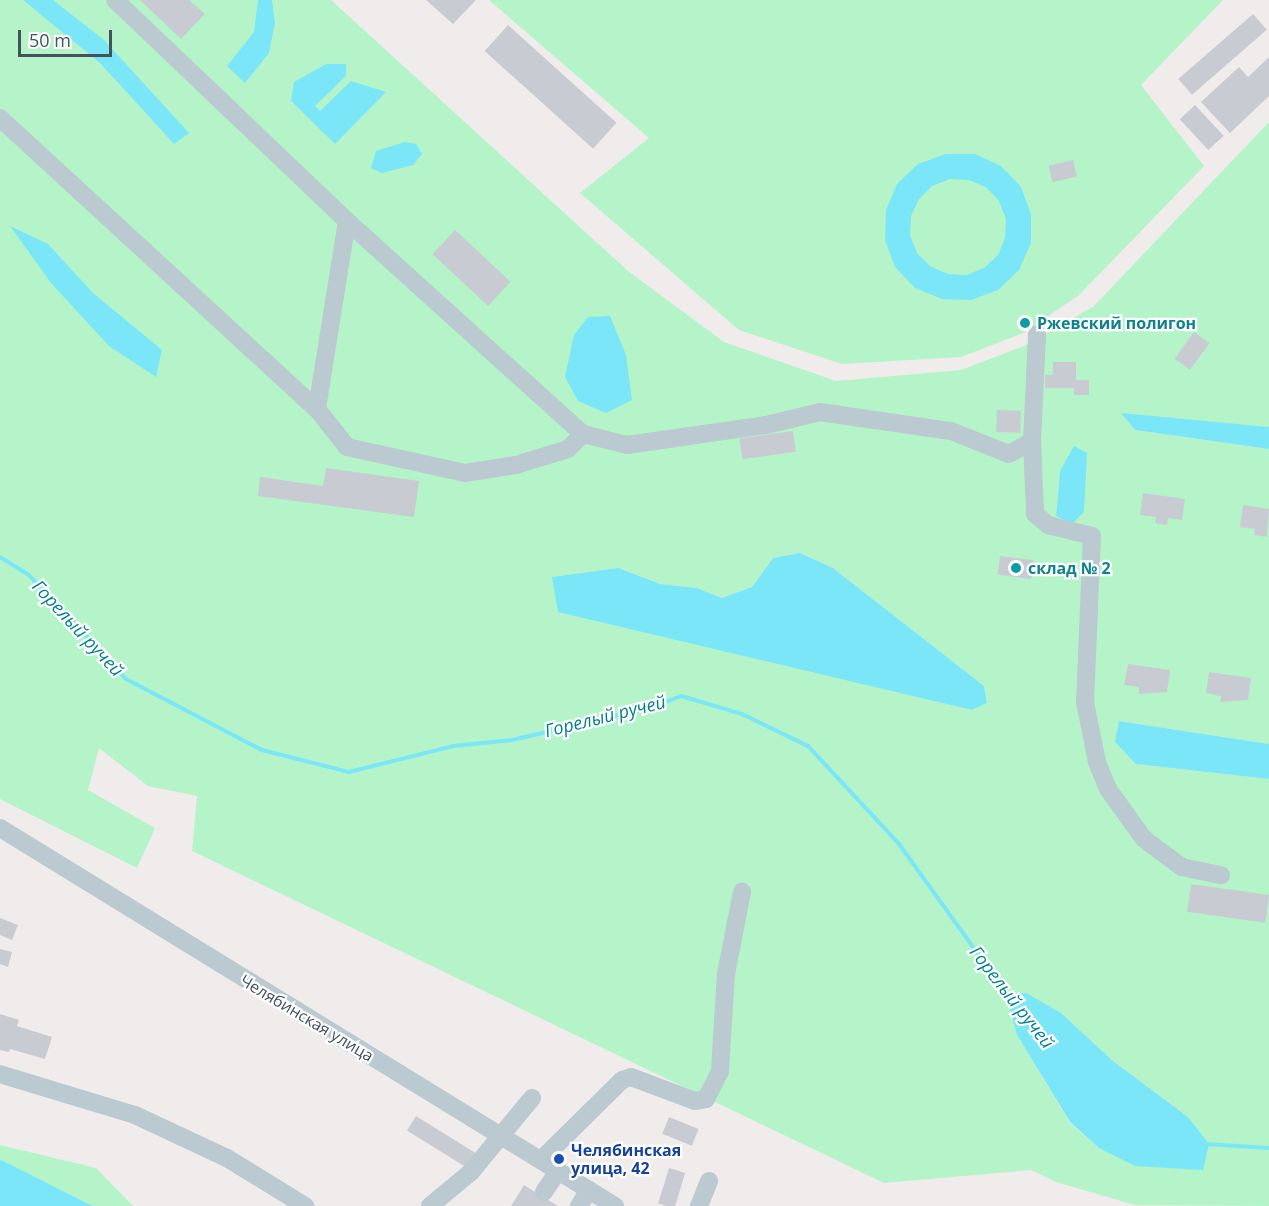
<!DOCTYPE html>
<html>
<head>
<meta charset="utf-8">
<style>
	body { margin:0 }
	#map { position:relative; width:1269px; height:1206px; overflow:hidden; background:#f0ecec; font-family:"Open Sans",sans-serif }
	div>[style] { position:absolute }
	[style*='--x'] { left:calc(var(--x)*1px); top:calc(var(--y)*1px); width:calc(var(--w)*1px); rotate:calc(var(--a)*1deg) }
	.green>* { inset:0; background:#b4f4c8 }
	.water>* { inset:0; background:#7be6f7 }
	.stream>* { height:4px; margin:-2px; padding:0 2px; transform-origin:2px; border-radius:2px; background:#7be6f7 }
	.building>* { inset:0; background:#c8ccd2; transform-origin:0 0 }
	.minor>* { height:18px; margin:-9px; padding:0 9px; transform-origin:9px; border-radius:9px; background:#bbc9d1 }
	.dots>* { width:16px; height:16px; translate:-50% -50%; box-sizing:border-box; border:3px solid #fff; border-radius:50% }
	span { translate:-50% -50%; white-space:nowrap; text-align:center; line-height:1.15; -webkit-text-stroke:4.5px #fff; paint-order:stroke }
	.culture-label { font-size:16px; color:#0d838f; font-weight:700 }
	.left { translate:0 -50%; text-align:left }
	.street-label { font-size:16px; color:#43525c }
	.transit-label { font-size:16px; color:#164399; font-weight:700 }
	.water-label { font-size:18px; color:#037f92; font-style:italic }
	.scale { position:absolute; left:18px; top:30px; width:94px; height:27px; box-sizing:border-box; border:3px solid #43525c; border-top:0; padding-left:8px; font-size:18px; line-height:21px; white-space:nowrap; color:#43525c; -webkit-text-stroke:4px #fff; paint-order:stroke }
</style>
</head>
<body>
<div id="map">
	<div class="green">
		<i style="clip-path:polygon(evenodd,0 0,331px 0,628px 271px,724px 342px,836px 381px,961px 370px,1024px 346px,1094px 306px,1269px 122px,1269px 427px,1122px 414px,1135px 430px,1269px 449px,1269px 744px,1119px 721px,1136px 764px,1269px 779px,1269px 1206px,1135px 1205px,1056px 1182px,1031px 1170px,884px 1183px,192px 851px,197px 796px,148px 786px,99px 748px,88px 790px,155px 828px,137px 868px,0 799px,0 0,1060px 471px,1084px 512px,1056px 516px,1060px 471px,0 0,800px 553px,833px 568px,984px 686px,987px 703px,972px 710px,653px 632px,620px 568px,660px 584px,697px 588px,722px 598px,752px 587px,773px 558px,800px 553px,0 0,1061px 1013px,1113px 1061px,1188px 1117px,1099px 1148px,1070px 1123px,1017px 1035px,1061px 1013px)"></i>
		<i style="clip-path:polygon(489px 0,1223px 0,1141px 85px,1204px 166px,1079px 295px,1023px 333px,961px 357px,842px 364px,739px 330px,580px 193px,649px 138px)"></i>
		<i style="clip-path:polygon(0 1145px,96px 1168px,133px 1206px,93px 1206px,0 1160px)"></i>
	</div>
	<div class="water">
		<i style="clip-path:polygon(23px 0,53px 0,104px 40px,189px 133px,174px 144px,100px 63px)"></i>
		<i style="clip-path:polygon(258px 0,272px 0,275px 23px,269px 53px,245px 83px,227px 66px,254px 32px)"></i>
		<i style="clip-path:polygon(326px 64px,346px 64px,346px 76px,315px 106px,320px 111px,351px 81px,386px 92px,335px 144px,291px 101px,294px 82px)"></i>
		<i style="clip-path:polygon(405px 142px,416px 144px,422px 154px,413px 165px,382px 173px,371px 168px,376px 151px)"></i>
		<i style="clip-path:polygon(evenodd,946px 154px,975px 154px,1001px 166px,1021px 187px,1031px 214px,1031px 243px,1019px 270px,998px 290px,971px 300px,942px 299px,915px 288px,895px 267px,885px 240px,886px 210px,897px 184px,918px 164px,946px 154px,950px 179px,969px 180px,986px 187px,999px 201px,1006px 219px,1005px 238px,998px 255px,984px 268px,966px 275px,947px 274px,930px 266px,917px 253px,910px 235px,911px 216px,919px 199px,932px 186px,950px 179px)"></i>
		<i style="clip-path:polygon(10px 226px,48px 244px,93px 293px,162px 350px,156px 377px,109px 346px,51px 283px)"></i>
		<i style="clip-path:polygon(610px 316px,626px 355px,632px 400px,606px 413px,578px 401px,565px 377px,574px 335px,588px 317px)"></i>
		<i style="clip-path:polygon(1121px 413px,1269px 427px,1269px 449px,1135px 430px)"></i>
		<i style="clip-path:polygon(1074px 446px,1087px 453px,1084px 512px,1072px 524px,1056px 516px,1060px 471px)"></i>
		<i style="clip-path:polygon(800px 553px,833px 568px,984px 686px,987px 703px,972px 710px,558px 612px,552px 577px,619px 568px,660px 584px,697px 588px,722px 598px,752px 587px,773px 558px)"></i>
		<i style="clip-path:polygon(1119px 721px,1269px 744px,1269px 779px,1136px 764px,1115px 742px)"></i>
		<i style="clip-path:polygon(1026px 993px,1061px 1013px,1113px 1061px,1188px 1117px,1209px 1144px,1203px 1170px,1135px 1166px,1099px 1148px,1070px 1122px,1017px 1035px,1006px 994px)"></i>
		<i style="clip-path:polygon(0 1160px,3px 1161px,93px 1206px,0 1206px)"></i>
	</div>
	<div class="stream">
		<i style="--x:0;--y:557;--w:34;--a:32"></i>
		<i style="--x:29;--y:575;--w:142;--a:47"></i>
		<i style="--x:126;--y:679;--w:153;--a:27.6"></i>
		<i style="--x:262;--y:750;--w:90;--a:14.2"></i>
		<i style="--x:349;--y:772;--w:107;--a:-14"></i>
		<i style="--x:453;--y:746;--w:59;--a:-5.8"></i>
		<i style="--x:512;--y:740;--w:142;--a:-13.1"></i>
		<i style="--x:650;--y:708;--w:33;--a:-21"></i>
		<i style="--x:681;--y:696;--w:64;--a:16.4"></i>
		<i style="--x:742;--y:714;--w:73;--a:25.9"></i>
		<i style="--x:808;--y:746;--w:134;--a:47.1"></i>
		<i style="--x:899;--y:844;--w:188;--a:54.3"></i>
		<i style="--x:1205;--y:1144;--w:64;--a:3.6"></i>
	</div>
	<div class="building">
		<i style="clip-path:polygon(140px 0,189px 0,205px 14px,181px 39px)"></i>
		<i style="clip-path:polygon(426px 0,476px 0,453px 24px)"></i>
		<i style="left:1253px;top:14px;width:21px;height:99px;rotate:49deg"></i>
		<i style="left:508px;top:25px;width:146px;height:35px;rotate:42deg"></i>
		<i style="clip-path:polygon(1269px 57px,1269px 96px,1230px 133px,1201px 102px,1239px 67px,1248px 77px)"></i>
		<i style="left:1195px;top:105px;width:42px;height:21px;rotate:47deg"></i>
		<i style="left:1073px;top:160px;width:17px;height:25px;rotate:77deg"></i>
		<i style="left:455px;top:230px;width:76px;height:33px;rotate:43deg"></i>
		<i style="left:1194px;top:332px;width:19px;height:33px;rotate:36deg"></i>
		<i style="clip-path:polygon(1053px 362px,1076px 362px,1076px 380px,1089px 380px,1089px 395px,1074px 395px,1074px 388px,1045px 388px,1045px 375px,1053px 375px)"></i>
		<i style="left:997px;top:410px;width:24px;height:22px;rotate:2deg"></i>
		<i style="left:793px;top:431px;width:21px;height:54px;rotate:82deg"></i>
		<i style="clip-path:polygon(326px 468px,419px 481px,414px 517px,258px 496px,260px 477px,323px 486px)"></i>
		<i style="clip-path:polygon(1143px 493px,1185px 499px,1182px 520px,1168px 518px,1167px 525px,1155px 523px,1156px 517px,1140px 515px)"></i>
		<i style="clip-path:polygon(1243px 505px,1269px 509px,1267px 537px,1254px 535px,1255px 529px,1240px 527px)"></i>
		<i style="left:1000px;top:556px;width:34px;height:19px;rotate:7deg"></i>
		<i style="clip-path:polygon(1128px 664px,1170px 670px,1167px 692px,1139px 694px,1139px 687px,1124px 685px)"></i>
		<i style="clip-path:polygon(1209px 672px,1251px 678px,1248px 700px,1220px 702px,1221px 696px,1206px 693px)"></i>
		<i style="left:1191px;top:884px;width:79px;height:28px;rotate:8deg"></i>
		<i style="clip-path:polygon(0 918px,18px 925px,12px 940px,0 935px)"></i>
		<i style="clip-path:polygon(0 949px,12px 952px,8px 967px,0 964px)"></i>
		<i style="clip-path:polygon(0 1014px,19px 1020px,17px 1026px,52px 1037px,45px 1059px,10px 1049px,9px 1052px,0 1050px)"></i>
		<i style="left:416px;top:1116px;width:71px;height:17px;rotate:32deg"></i>
		<i style="left:669px;top:1117px;width:32px;height:18px;rotate:22deg"></i>
		<i style="left:669px;top:1168px;width:17px;height:37px;rotate:17deg"></i>
		<i style="clip-path:polygon(524px 1185px,558px 1206px,511px 1206px)"></i>
	</div>
	<div class="minor">
		<i style="--x:115;--y:0;--w:320;--a:43.6"></i>
		<i style="--x:347;--y:221;--w:318;--a:42.1"></i>
		<i style="--x:583;--y:434;--w:45;--a:14"></i>
		<i style="--x:627;--y:445;--w:140;--a:-8.2"></i>
		<i style="--x:766;--y:425;--w:56;--a:-13.5"></i>
		<i style="--x:820;--y:412;--w:132;--a:8.3"></i>
		<i style="--x:951;--y:431;--w:62;--a:21.6"></i>
		<i style="--x:1009;--y:454;--w:26;--a:-29"></i>
		<i style="--x:1032;--y:441;--w:107;--a:-87.3"></i>
		<i style="--x:0;--y:118;--w:430;--a:42.6"></i>
		<i style="--x:347;--y:221;--w:190;--a:99.1"></i>
		<i style="--x:317;--y:409;--w:48;--a:51.7"></i>
		<i style="--x:347;--y:447;--w:121;--a:12.4"></i>
		<i style="--x:465;--y:473;--w:52;--a:-8.9"></i>
		<i style="--x:516;--y:465;--w:54;--a:-17.1"></i>
		<i style="--x:568;--y:449;--w:21;--a:-45"></i>
		<i style="--x:1032;--y:441;--w:73;--a:87.6"></i>
		<i style="--x:1035;--y:514;--w:17;--a:40"></i>
		<i style="--x:1048;--y:525;--w:45;--a:14"></i>
		<i style="--x:1092;--y:536;--w:166;--a:92.4"></i>
		<i style="--x:1085;--y:702;--w:61;--a:78.7"></i>
		<i style="--x:1097;--y:762;--w:29;--a:68"></i>
		<i style="--x:1108;--y:789;--w:62;--a:54.2"></i>
		<i style="--x:1144;--y:839;--w:47;--a:36.4"></i>
		<i style="--x:1182;--y:867;--w:40;--a:12"></i>
		<i style="--x:0;--y:828;--w:722;--a:31.58"></i>
		<i style="--x:0;--y:1074;--w:141;--a:16.9"></i>
		<i style="--x:135;--y:1115;--w:102;--a:25.1"></i>
		<i style="--x:227;--y:1158;--w:92;--a:31.6"></i>
		<i style="--x:541;--y:1160;--w:114;--a:-44.6"></i>
		<i style="--x:622;--y:1080;--w:9;--a:-18"></i>
		<i style="--x:631;--y:1077;--w:68;--a:20.6"></i>
		<i style="--x:695;--y:1101;--w:11;--a:-10"></i>
		<i style="--x:706;--y:1099;--w:31;--a:-63"></i>
		<i style="--x:720;--y:1071;--w:97;--a:-86.5"></i>
		<i style="--x:726;--y:974;--w:84;--a:-79"></i>
		<i style="--x:544;--y:1192;--w:25;--a:-56"></i>
		<i style="--x:430;--y:1206;--w:53;--a:-39.7"></i>
		<i style="--x:471;--y:1172;--w:96;--a:-50.5"></i>
		<i style="--x:579;--y:1206;--w:19;--a:-58"></i>
		<i style="--x:699;--y:1206;--w:27;--a:-68"></i>
	</div>
	<div class="dots">
		<i style="left:1025px;top:323px;background:#0f9aa8"></i>
		<i style="left:1016px;top:568px;background:#0f9aa8"></i>
		<i style="left:559px;top:1159px;background:#1a4fb4"></i>
	</div>
	<div class="culture-label">
		<span class="left" style="left:1037px;top:323px">Ржевский полигон</span>
		<span class="left" style="left:1028px;top:568px">склад № 2</span>
	</div>
	<div class="street-label">
		<span style="left:307px;top:1018px;rotate:31deg">Челябинская улица</span>
	</div>
	<div class="transit-label">
		<span class="left" style="left:571px;top:1159px">Челябинская<br>улица, 42</span>
	</div>
	<div class="water-label">
		<span style="left:78px;top:628px;rotate:47deg">Горелый ручей</span>
		<span style="left:605px;top:716px;rotate:-14deg">Горелый ручей</span>
		<span style="left:1012px;top:997px;rotate:52deg">Горелый ручей</span>
	</div>
	<div class="scale">50 m</div>
</div>
</body>
</html>
